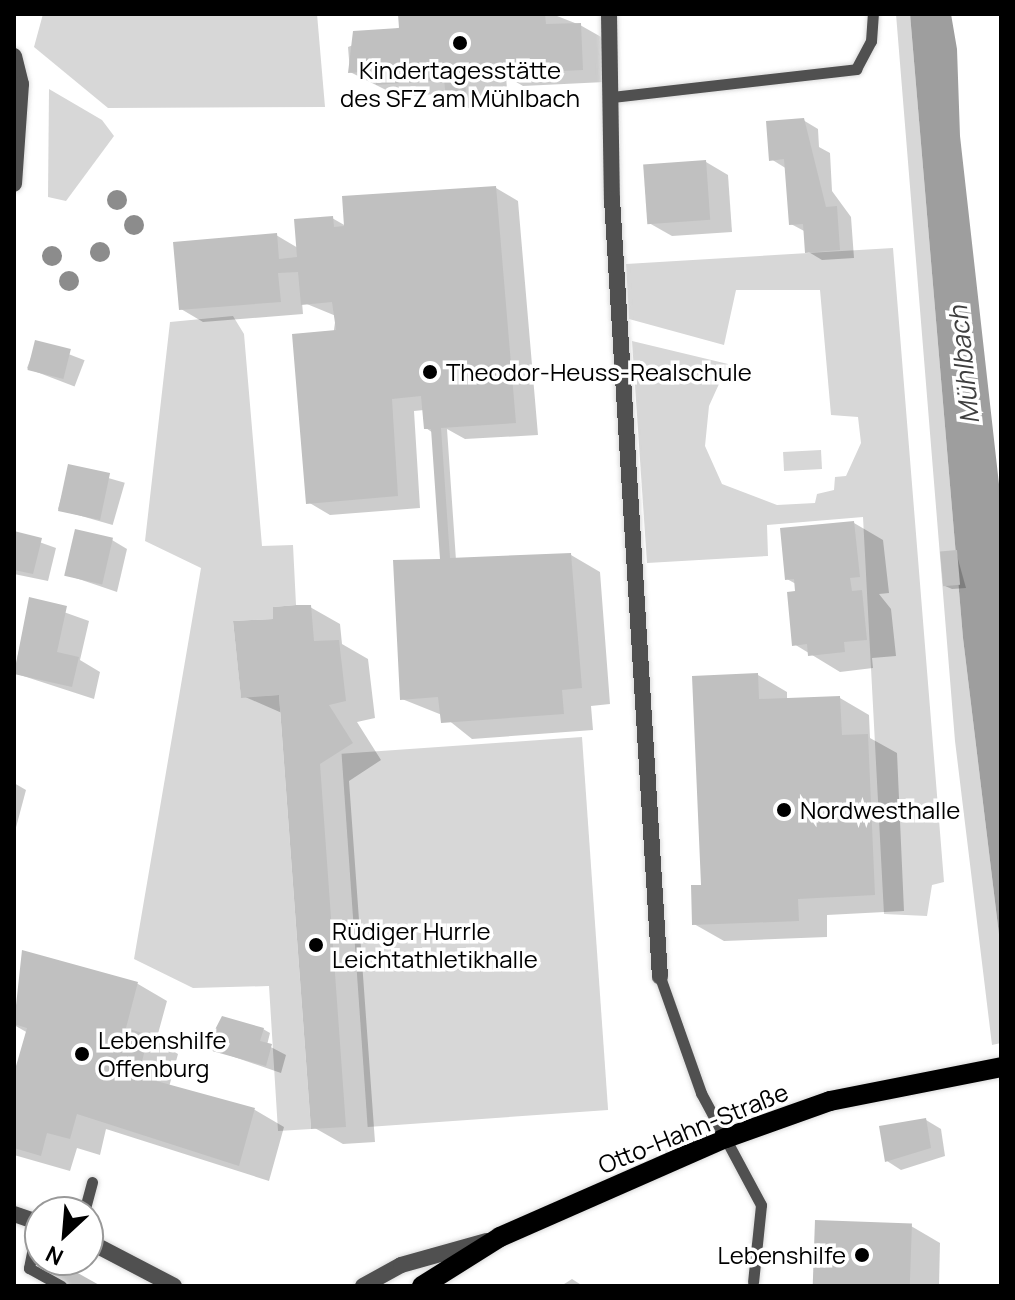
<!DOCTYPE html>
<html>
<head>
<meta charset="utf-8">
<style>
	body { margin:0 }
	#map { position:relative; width:1015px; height:1300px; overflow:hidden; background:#fff; font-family:Manrope,sans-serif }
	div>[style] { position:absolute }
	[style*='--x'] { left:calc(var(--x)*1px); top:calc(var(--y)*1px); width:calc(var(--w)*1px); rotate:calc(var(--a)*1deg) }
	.green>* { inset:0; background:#d7d7d7; transform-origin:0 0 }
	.water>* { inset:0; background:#9e9e9e }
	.shadow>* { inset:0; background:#0003; transform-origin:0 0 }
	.building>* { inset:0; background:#c0c0c0; transform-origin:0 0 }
	.roads { filter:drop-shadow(0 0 2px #dbdbdb) drop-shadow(0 0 2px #dbdbdb) }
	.lane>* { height:11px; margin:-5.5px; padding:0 5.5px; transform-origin:5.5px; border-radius:5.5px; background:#505050 }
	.street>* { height:16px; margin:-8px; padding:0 8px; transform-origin:8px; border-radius:8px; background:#505050 }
	.primary>* { height:20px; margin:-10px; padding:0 10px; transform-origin:10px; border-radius:10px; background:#000 }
	.trees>* { width:20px; height:20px; margin:-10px; border-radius:50%; background:#8c8c8c }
	.dots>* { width:22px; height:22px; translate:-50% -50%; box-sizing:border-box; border:4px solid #fff; border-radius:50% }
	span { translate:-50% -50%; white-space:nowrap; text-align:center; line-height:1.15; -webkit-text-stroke:7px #fff; paint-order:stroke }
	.poi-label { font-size:24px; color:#000 }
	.left { translate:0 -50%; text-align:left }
	.right { translate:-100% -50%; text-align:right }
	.street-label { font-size:24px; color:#000 }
	.water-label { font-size:26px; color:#3f3f3f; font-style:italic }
	.frame { position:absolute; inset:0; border:16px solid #000; pointer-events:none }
	.north { position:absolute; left:24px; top:1196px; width:80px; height:80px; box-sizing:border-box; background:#fff; border:2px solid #999; border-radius:50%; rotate:206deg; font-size:22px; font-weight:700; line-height:32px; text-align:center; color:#000 }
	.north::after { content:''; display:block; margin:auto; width:28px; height:36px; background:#000; clip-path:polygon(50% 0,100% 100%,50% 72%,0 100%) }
</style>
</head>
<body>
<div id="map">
	<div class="green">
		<i style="clip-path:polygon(43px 14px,317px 14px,325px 107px,108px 108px,34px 47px)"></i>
		<i style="clip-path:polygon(896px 14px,910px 14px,963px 638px,1001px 951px,1001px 1043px,992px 1045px,955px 741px)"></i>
		<i style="clip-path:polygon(49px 89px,102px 120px,114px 136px,66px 201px,48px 197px)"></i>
		<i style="clip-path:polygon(893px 248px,944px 882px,932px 885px,927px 916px,884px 914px,863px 517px,767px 525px,768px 556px,647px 563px,632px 341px,728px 364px,709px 406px,705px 446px,722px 484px,777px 505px,815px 503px,817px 494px,834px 490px,835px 477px,846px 476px,861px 443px,858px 417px,831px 415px,820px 290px,736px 290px,724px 345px,629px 319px,626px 264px)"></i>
		<i style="clip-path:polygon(233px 316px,244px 334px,262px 546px,293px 545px,296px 605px,273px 607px,273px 619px,233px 621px,241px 697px,279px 695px,311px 1129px,278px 1131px,269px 986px,193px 988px,134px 959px,201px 568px,145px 541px,170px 322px)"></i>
		<i style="left:821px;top:450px;width:19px;height:38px;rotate:87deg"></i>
		<i style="left:582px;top:737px;width:374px;height:241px;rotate:86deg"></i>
	</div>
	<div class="water">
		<i style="clip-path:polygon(910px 14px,951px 14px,957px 49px,960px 136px,1001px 502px,1001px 951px,963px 638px)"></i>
	</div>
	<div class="shadow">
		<i style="clip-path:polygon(435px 14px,552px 14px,580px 25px,603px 38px,605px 82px,523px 86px,506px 76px,507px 89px,487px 90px,488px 108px,470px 109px,447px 93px,400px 97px,350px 72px,348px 47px)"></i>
		<i style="clip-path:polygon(803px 120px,818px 129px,819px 147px,830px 153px,832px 191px,851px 217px,854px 258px,822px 260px,807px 251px,806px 232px,791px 224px,787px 169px,771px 159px)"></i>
		<i style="clip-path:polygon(706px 162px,728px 175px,732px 232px,672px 236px,649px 223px)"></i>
		<i style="clip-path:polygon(496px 188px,518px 201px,538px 435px,465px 439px,447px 429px,456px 560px,571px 555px,600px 572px,610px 704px,591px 706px,593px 730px,472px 739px,442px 715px,402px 699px,443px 560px,433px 433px,426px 428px,424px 410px,414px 411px,420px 508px,330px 515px,308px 502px,336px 316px,302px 302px,303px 314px,203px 322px,181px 309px,276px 235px,298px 248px,332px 218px,346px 226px)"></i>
		<i style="left:37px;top:342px;width:51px;height:28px;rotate:21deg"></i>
		<i style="left:70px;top:467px;width:57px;height:44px;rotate:16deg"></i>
		<i style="clip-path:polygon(854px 523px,883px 540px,889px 593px,879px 594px,891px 609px,896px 656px,872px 658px,873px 668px,840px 672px,794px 644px,796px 584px,787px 579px)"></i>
		<i style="clip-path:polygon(14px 533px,56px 548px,48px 581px,14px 574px)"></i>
		<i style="clip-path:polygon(112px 540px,127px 549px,117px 592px,67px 575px)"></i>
		<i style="clip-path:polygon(956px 552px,966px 588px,952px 589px,945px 586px)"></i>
		<i style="clip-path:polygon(30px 600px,89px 621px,80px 660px,100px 672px,94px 699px,14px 673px)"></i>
		<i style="clip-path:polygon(310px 607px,340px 624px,342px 644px,368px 659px,375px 718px,357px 722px,381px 760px,349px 781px,375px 1142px,343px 1144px,313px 1127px,282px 713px,243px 696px)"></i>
		<i style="clip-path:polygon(758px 675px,787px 692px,787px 700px,840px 698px,869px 715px,870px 738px,897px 753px,904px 911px,827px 915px,827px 937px,724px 941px,694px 924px)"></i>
		<i style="clip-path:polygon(14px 783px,26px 790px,14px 835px)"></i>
		<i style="clip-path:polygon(24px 952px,138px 984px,167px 1001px,156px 1041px,178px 1054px,169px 1087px,255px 1110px,284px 1127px,269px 1181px,106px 1129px,100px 1155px,77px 1148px,70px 1171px,14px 1155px,14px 1075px,28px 1033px,14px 1025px)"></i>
		<i style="clip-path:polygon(263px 1029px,270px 1033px,267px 1045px,286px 1055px,281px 1073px,208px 1048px,213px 1030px)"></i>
		<i style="clip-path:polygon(926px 1120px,941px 1129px,945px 1156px,901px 1170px,887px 1161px)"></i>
		<i style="clip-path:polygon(911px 1226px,940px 1243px,939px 1286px,814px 1286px)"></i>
		<i style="clip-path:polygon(572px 1279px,583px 1286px,561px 1286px)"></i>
	</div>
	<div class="building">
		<i style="clip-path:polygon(398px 14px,545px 14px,546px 24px,581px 23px,583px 70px,498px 74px,498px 63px,484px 64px,485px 77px,465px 79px,466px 96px,446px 97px,444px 80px,376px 85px,375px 71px,348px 73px,353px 31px,399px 28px)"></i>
		<i style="clip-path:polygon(804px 118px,826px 207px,837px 206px,840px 250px,805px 253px,803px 224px,789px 225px,784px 159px,769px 161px,766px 121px)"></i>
		<i style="left:706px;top:160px;width:60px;height:63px;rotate:86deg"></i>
		<i style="clip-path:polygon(496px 186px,516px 423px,441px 428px,450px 558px,571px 553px,582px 688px,562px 690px,564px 714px,441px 723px,438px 697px,400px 700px,393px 560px,440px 559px,431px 429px,424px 429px,421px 396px,392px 399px,398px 496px,306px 504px,292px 334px,336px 330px,332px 302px,301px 305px,298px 272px,278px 273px,281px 302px,179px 310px,173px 242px,277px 233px,279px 259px,297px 257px,294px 219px,333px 216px,334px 227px,344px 226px,342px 196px)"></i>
		<i style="left:35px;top:340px;width:37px;height:31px;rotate:14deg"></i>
		<i style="left:68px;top:464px;width:43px;height:48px;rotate:12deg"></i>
		<i style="clip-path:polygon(854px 521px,860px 577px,850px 578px,852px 591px,862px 590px,867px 640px,844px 642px,845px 652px,808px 656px,807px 644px,792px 646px,787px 592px,795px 591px,794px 579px,785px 580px,780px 528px)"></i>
		<i style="left:75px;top:529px;width:39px;height:48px;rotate:13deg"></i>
		<i style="clip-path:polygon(14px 531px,42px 538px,33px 574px,14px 570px)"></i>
		<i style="left:957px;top:550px;width:35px;height:17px;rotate:85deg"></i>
		<i style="clip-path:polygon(29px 597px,67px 606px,57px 652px,79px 657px,72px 687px,14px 674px)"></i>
		<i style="clip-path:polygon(296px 605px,311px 605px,314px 641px,339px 640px,346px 701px,329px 705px,353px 743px,320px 764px,346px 1127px,311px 1129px,279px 695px,241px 698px,233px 621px,273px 619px,273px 607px)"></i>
		<i style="clip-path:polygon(758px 673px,759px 699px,840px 696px,842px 735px,868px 734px,875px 895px,798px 899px,799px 921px,692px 925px,691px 885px,701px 885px,692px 676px)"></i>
		<i style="clip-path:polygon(22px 950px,138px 982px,126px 1028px,149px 1035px,138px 1076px,255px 1108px,239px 1166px,77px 1114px,70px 1139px,47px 1133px,41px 1156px,14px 1148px,14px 1073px,27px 1028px,14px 1024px)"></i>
		<i style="clip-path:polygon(222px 1016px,264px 1028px,260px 1041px,272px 1044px,266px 1066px,205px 1049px)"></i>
		<i style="clip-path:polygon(926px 1118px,931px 1148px,885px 1162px,879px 1126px)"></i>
		<i style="left:815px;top:1220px;width:97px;height:66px;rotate:2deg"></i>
		<i style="clip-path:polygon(58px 1262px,101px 1286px,45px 1286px)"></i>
	</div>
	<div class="roads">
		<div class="lane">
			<i style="--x:612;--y:97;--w:246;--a:-6.5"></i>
			<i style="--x:856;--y:69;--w:32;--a:-62"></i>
			<i style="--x:871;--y:41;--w:27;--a:-86"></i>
			<i style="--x:660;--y:977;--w:123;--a:70.5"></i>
			<i style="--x:701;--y:1093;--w:127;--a:61.8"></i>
			<i style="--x:761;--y:1205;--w:77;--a:95.9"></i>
			<i style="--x:84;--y:1212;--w:31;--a:-75"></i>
			<i style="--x:38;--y:1222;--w:47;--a:101.1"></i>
			<i style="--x:29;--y:1268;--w:37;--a:29"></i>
		</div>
		<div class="street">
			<i style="--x:609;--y:14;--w:185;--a:89.1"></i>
			<i style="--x:612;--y:199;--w:779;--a:86.47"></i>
			<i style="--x:14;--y:56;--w:29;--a:76"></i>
			<i style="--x:21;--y:84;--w:100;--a:94"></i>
			<i style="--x:14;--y:1214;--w:28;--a:19"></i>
			<i style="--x:88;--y:1241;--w:97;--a:27.6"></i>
			<i style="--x:363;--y:1286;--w:43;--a:-28.9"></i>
			<i style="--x:401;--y:1265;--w:89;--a:-15.6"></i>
		</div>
		<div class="primary">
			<i style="--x:422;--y:1286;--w:92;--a:-32.1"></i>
			<i style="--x:500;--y:1237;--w:247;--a:-23.7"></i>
			<i style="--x:726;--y:1138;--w:110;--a:-19.6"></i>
			<i style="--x:830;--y:1101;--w:174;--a:-11.2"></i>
		</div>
	</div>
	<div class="trees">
		<i style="left:117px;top:200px"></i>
		<i style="left:134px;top:225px"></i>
		<i style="left:100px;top:252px"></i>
		<i style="left:52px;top:256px"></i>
		<i style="left:69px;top:281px"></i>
	</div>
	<div class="dots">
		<i style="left:460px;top:43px;background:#000"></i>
		<i style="left:430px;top:372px;background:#000"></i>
		<i style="left:784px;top:810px;background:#000"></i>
		<i style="left:316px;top:945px;background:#000"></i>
		<i style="left:82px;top:1054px;background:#000"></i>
		<i style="left:862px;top:1255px;background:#000"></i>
	</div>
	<div class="poi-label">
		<span style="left:460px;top:84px">Kindertagesstätte<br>des SFZ am Mühlbach</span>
		<span class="left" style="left:446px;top:372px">Theodor-Heuss-Realschule</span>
		<span class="left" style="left:800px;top:810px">Nordwesthalle</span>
		<span class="left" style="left:332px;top:945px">Rüdiger Hurrle<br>Leichtathletikhalle</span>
		<span class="left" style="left:98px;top:1054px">Lebenshilfe<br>Offenburg</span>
		<span class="right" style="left:846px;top:1255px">Lebenshilfe</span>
	</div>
	<div class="street-label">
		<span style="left:693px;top:1128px;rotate:-22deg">Otto-Hahn-Straße</span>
	</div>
	<div class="water-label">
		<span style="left:964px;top:365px;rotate:-96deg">Mühlbach</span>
	</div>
	<div class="frame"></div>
	<div class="north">N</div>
</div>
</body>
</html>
